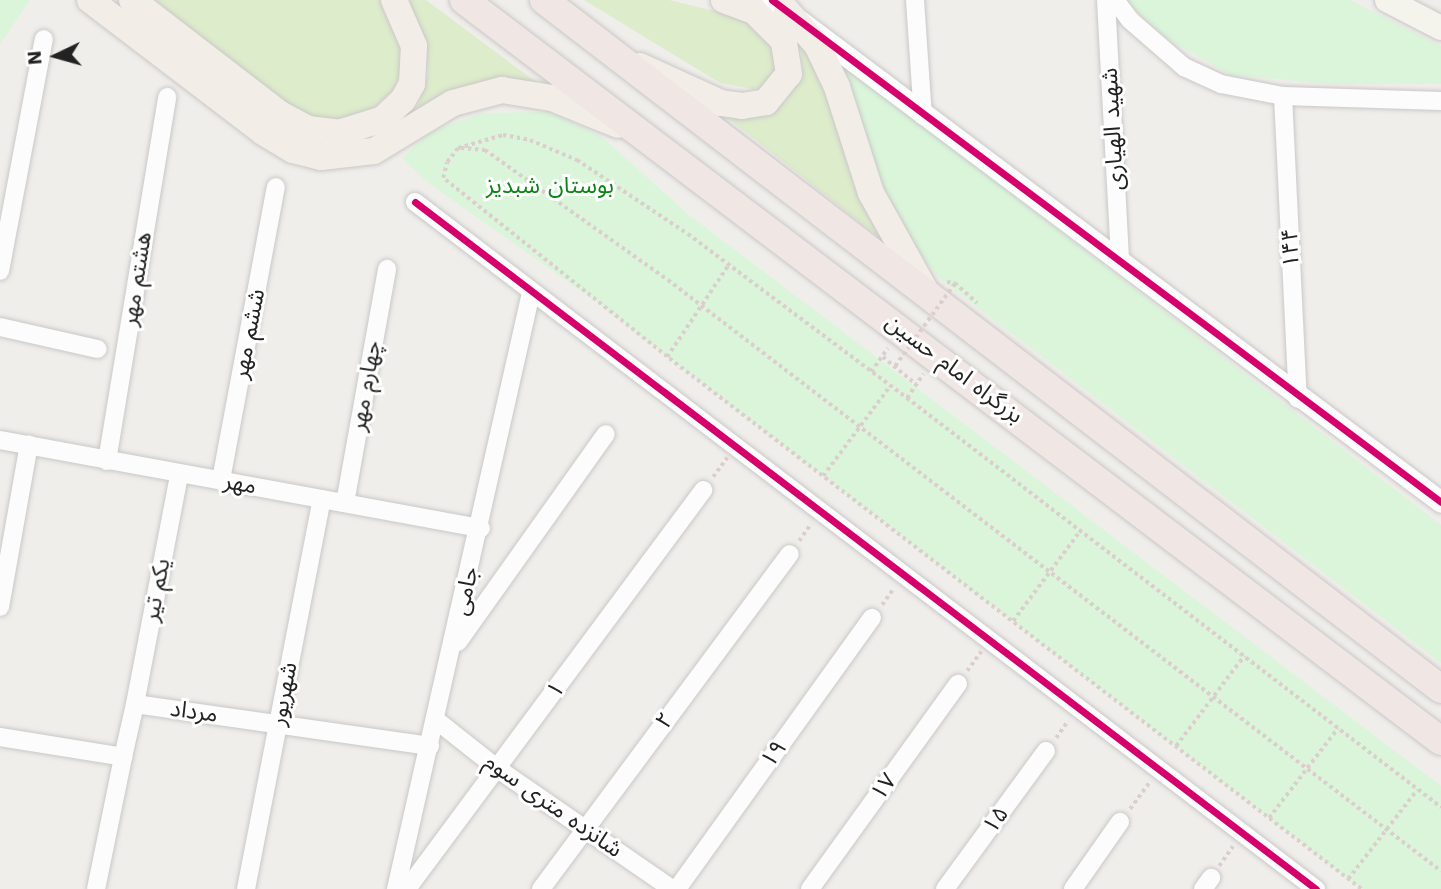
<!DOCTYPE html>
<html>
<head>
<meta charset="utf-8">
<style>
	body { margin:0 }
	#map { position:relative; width:1441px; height:889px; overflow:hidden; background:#f0eeeb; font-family:"Work Sans","Noto Sans Arabic",sans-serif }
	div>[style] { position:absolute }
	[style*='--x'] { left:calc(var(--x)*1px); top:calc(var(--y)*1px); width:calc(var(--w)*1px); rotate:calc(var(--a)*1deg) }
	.grass>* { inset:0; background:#ddeccb }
	.park>* { inset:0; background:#daf5da }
	.path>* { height:3.5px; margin-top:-1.75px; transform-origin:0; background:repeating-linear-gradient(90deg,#dccecd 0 3.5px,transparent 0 7px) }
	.roads { filter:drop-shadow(0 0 2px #c9c8c7) drop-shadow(0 0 2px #c9c8c7) }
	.minor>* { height:18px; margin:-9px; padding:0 9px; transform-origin:9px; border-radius:9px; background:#fdfcfc }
	.tertiary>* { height:21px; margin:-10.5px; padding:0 10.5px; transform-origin:10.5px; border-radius:10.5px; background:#fdfcfc }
	.secondary>* { height:24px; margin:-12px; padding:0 12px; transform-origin:12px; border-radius:12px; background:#f4f4ed }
	.primary>* { height:26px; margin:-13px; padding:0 13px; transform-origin:13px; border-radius:13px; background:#f3ede7 }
	.trunk>* { height:28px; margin:-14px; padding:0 14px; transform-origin:14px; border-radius:14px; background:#f0e6e4 }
	.path-bridge>* { height:3.5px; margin-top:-1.75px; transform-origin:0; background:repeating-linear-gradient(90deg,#dccecd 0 3.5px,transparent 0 7px) }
	.cycleway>* { height:7px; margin:-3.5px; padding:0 3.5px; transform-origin:3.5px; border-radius:3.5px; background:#d6006c }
	span { translate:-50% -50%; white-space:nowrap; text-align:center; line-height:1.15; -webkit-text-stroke:6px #fff; paint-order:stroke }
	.street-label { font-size:23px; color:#222 }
	.park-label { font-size:23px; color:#0c8416 }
	.north { position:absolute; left:21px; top:21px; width:70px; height:70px; -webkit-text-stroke:5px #fff; paint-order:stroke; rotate:265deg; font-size:19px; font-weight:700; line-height:28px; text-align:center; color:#222 }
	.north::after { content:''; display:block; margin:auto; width:24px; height:32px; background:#222; clip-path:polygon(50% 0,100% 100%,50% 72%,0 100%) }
</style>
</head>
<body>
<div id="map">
	<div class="grass">
		<i style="clip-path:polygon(155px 0,380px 0,400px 38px,400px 73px,392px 93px,367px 112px,340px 121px,310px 116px,287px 106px)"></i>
		<i style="clip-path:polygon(407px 0,426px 0,536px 82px,456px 90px,417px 110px,428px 75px,427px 52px)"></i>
		<i style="clip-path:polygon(584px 0,669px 0,744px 18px,768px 39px,776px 62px,774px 73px,762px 87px,753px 89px,720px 83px)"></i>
		<i style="clip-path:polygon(801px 41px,809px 43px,857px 193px,881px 239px,724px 115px,758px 117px,786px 100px,803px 74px)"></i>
	</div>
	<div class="park">
		<i style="clip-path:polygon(0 0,30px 0,0 44px)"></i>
		<i style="clip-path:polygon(1125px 0,1350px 0,1441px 46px,1441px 84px,1329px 84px,1231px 75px,1164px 37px)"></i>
		<i style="clip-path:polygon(844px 65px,1441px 525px,1441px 663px,938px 277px,883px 202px)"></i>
		<i style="clip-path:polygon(550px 112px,602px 137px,689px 215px,1441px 786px,1441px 889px,1361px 889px,588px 296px,427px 182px,402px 158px,431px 132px,481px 113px)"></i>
	</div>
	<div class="path">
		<i style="--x:461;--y:148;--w:24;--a:5"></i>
		<i style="--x:485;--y:150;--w:224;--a:35.4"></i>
		<i style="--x:668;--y:280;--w:973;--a:37.4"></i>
		<i style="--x:947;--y:282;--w:8;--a:7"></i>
		<i style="--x:955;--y:283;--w:30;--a:42"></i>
		<i style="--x:667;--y:357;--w:110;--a:-56.2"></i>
		<i style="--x:883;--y:357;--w:43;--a:39.3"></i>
		<i style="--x:871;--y:372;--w:29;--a:-55"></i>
		<i style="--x:907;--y:398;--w:29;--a:-56"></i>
		<i style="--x:823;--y:476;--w:112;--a:-53.3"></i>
		<i style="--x:713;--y:477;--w:24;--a:-54"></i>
		<i style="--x:799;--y:541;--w:21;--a:-55"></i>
		<i style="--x:882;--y:605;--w:19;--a:-55"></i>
		<i style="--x:1013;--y:621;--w:112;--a:-53.3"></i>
		<i style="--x:967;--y:671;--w:24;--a:-54"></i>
		<i style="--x:1056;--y:738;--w:21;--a:-55"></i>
		<i style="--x:1176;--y:746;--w:113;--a:-52.9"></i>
		<i style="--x:1130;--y:809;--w:34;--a:-54"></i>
		<i style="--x:1269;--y:818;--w:113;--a:-52.5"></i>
		<i style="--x:1219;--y:866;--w:24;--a:-55"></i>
		<i style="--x:1348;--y:879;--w:113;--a:-52.2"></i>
		<i style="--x:1361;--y:889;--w:874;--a:-142.53"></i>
		<i style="--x:667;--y:357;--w:287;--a:-141.4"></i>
		<i style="--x:443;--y:178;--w:16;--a:-76"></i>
		<i style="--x:447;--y:162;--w:18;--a:-52"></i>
		<i style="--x:458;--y:148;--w:47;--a:-16.1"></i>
		<i style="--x:503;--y:135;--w:27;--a:10"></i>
		<i style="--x:530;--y:140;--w:51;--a:23.1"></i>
		<i style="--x:577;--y:160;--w:133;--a:33.7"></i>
		<i style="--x:688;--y:234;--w:274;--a:36.8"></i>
		<i style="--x:907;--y:398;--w:673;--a:37.45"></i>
	</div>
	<div class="roads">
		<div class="minor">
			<i style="--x:915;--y:0;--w:116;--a:86.1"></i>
			<i style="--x:1106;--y:0;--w:258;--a:86.9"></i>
			<i style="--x:1115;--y:0;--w:25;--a:53"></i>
			<i style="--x:1130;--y:20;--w:72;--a:41"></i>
			<i style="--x:1184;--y:67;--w:41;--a:24.7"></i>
			<i style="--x:1221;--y:84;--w:63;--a:11"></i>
			<i style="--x:1283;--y:96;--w:158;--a:1.8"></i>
			<i style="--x:1283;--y:96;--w:303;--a:87.2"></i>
			<i style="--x:415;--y:202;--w:1133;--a:37.33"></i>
			<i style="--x:0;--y:271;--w:236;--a:-79.3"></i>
			<i style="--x:0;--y:327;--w:100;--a:12.7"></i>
			<i style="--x:0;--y:440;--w:489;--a:10.4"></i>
			<i style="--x:107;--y:461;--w:369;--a:-80.6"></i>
			<i style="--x:221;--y:480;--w:298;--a:-79.4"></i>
			<i style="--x:345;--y:503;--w:238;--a:-79.8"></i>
			<i style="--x:0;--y:607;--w:165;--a:-79.9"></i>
			<i style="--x:458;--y:642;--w:255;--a:-54.6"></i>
			<i style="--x:135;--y:704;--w:233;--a:-79.1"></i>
			<i style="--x:436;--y:720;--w:79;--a:38.3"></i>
			<i style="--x:498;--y:769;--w:211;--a:34.6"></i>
			<i style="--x:0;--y:737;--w:125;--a:9.2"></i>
			<i style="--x:123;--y:757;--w:54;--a:-77.2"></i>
			<i style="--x:135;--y:704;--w:298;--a:8.1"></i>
			<i style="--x:96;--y:889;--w:135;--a:-78.4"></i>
			<i style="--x:246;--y:889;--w:397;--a:-79"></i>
			<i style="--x:396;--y:889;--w:611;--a:-77.24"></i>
			<i style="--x:407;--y:889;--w:497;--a:-53.4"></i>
			<i style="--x:541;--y:889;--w:417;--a:-53.4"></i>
			<i style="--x:677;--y:889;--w:334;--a:-54.3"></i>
			<i style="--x:810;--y:889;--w:253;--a:-54.2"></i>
			<i style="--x:945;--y:889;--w:171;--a:-53.8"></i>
			<i style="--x:1073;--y:889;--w:82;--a:-55"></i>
			<i style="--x:1203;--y:889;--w:14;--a:-54"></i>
		</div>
		<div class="tertiary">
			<i style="--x:772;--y:0;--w:836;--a:36.88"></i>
		</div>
		<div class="secondary">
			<i style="--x:1387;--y:0;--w:61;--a:27.4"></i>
		</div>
		<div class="primary">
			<i style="--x:90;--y:0;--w:218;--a:37.3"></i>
			<i style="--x:263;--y:132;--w:35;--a:31"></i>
			<i style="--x:293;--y:150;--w:29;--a:14"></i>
			<i style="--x:321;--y:157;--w:53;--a:-6.5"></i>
			<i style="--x:374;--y:151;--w:92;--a:-31.3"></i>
			<i style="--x:453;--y:103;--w:51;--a:-14.9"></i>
			<i style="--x:502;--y:90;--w:51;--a:9.1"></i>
			<i style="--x:552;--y:98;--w:71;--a:22.2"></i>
			<i style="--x:132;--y:0;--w:187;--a:37.6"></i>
			<i style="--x:280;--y:114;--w:32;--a:28"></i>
			<i style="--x:308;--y:129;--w:31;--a:7"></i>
			<i style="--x:339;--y:133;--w:46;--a:-17.7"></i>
			<i style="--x:383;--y:119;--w:28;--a:-44"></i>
			<i style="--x:403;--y:100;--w:18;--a:-61"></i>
			<i style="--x:412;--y:84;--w:38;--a:-87"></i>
			<i style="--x:414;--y:46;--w:50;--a:-113.5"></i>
			<i style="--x:787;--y:11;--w:45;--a:48.6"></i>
			<i style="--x:817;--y:45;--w:47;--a:64.5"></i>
			<i style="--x:837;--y:87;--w:111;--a:72.2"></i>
			<i style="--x:871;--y:193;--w:113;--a:60.9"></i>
			<i style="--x:640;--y:66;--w:89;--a:24.6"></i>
			<i style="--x:721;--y:103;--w:21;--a:8"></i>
			<i style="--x:742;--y:106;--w:24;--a:-9"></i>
			<i style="--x:766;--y:102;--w:36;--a:-51"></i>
			<i style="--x:789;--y:74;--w:33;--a:-99"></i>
			<i style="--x:784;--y:41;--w:42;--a:-135"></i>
			<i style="--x:754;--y:11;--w:32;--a:-160"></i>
		</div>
		<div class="trunk">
			<i style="--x:464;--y:0;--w:1226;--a:37.18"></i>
			<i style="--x:544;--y:0;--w:1131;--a:37.53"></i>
		</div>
	</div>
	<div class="path-bridge">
		<i style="--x:895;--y:366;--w:102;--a:-54.1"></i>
	</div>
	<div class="cycleway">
		<i style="--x:772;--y:0;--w:836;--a:36.88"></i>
		<i style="--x:415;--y:202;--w:1133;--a:37.33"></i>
	</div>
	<div class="street-label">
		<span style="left:1113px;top:129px;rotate:-93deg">شهید الهیاری</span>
		<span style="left:1291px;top:248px;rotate:-93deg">۱۴۴</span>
		<span style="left:137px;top:279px;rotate:-81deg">هشتم مهر</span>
		<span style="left:249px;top:334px;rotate:-79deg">ششم مهر</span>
		<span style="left:954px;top:369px;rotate:37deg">بزرگراه امام حسین</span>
		<span style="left:366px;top:386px;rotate:-80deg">چهارم مهر</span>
		<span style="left:240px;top:484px;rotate:10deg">مهر</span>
		<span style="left:157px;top:590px;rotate:-79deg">یکم تیر</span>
		<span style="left:466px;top:591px;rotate:-77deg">جامی</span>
		<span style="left:556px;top:690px;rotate:-54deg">۱</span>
		<span style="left:284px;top:694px;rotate:-79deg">شهریور</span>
		<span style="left:194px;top:712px;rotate:8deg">مرداد</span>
		<span style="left:665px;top:721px;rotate:-53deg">۲</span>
		<span style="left:774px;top:754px;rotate:-54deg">۱۹</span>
		<span style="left:884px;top:787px;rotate:-54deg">۱۷</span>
		<span style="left:553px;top:806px;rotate:35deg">شانزده متری سوم</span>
		<span style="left:996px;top:820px;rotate:-54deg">۱۵</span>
	</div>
	<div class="park-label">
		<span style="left:550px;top:186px">بوستان شبدیز</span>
	</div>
	<div class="north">N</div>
</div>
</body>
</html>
